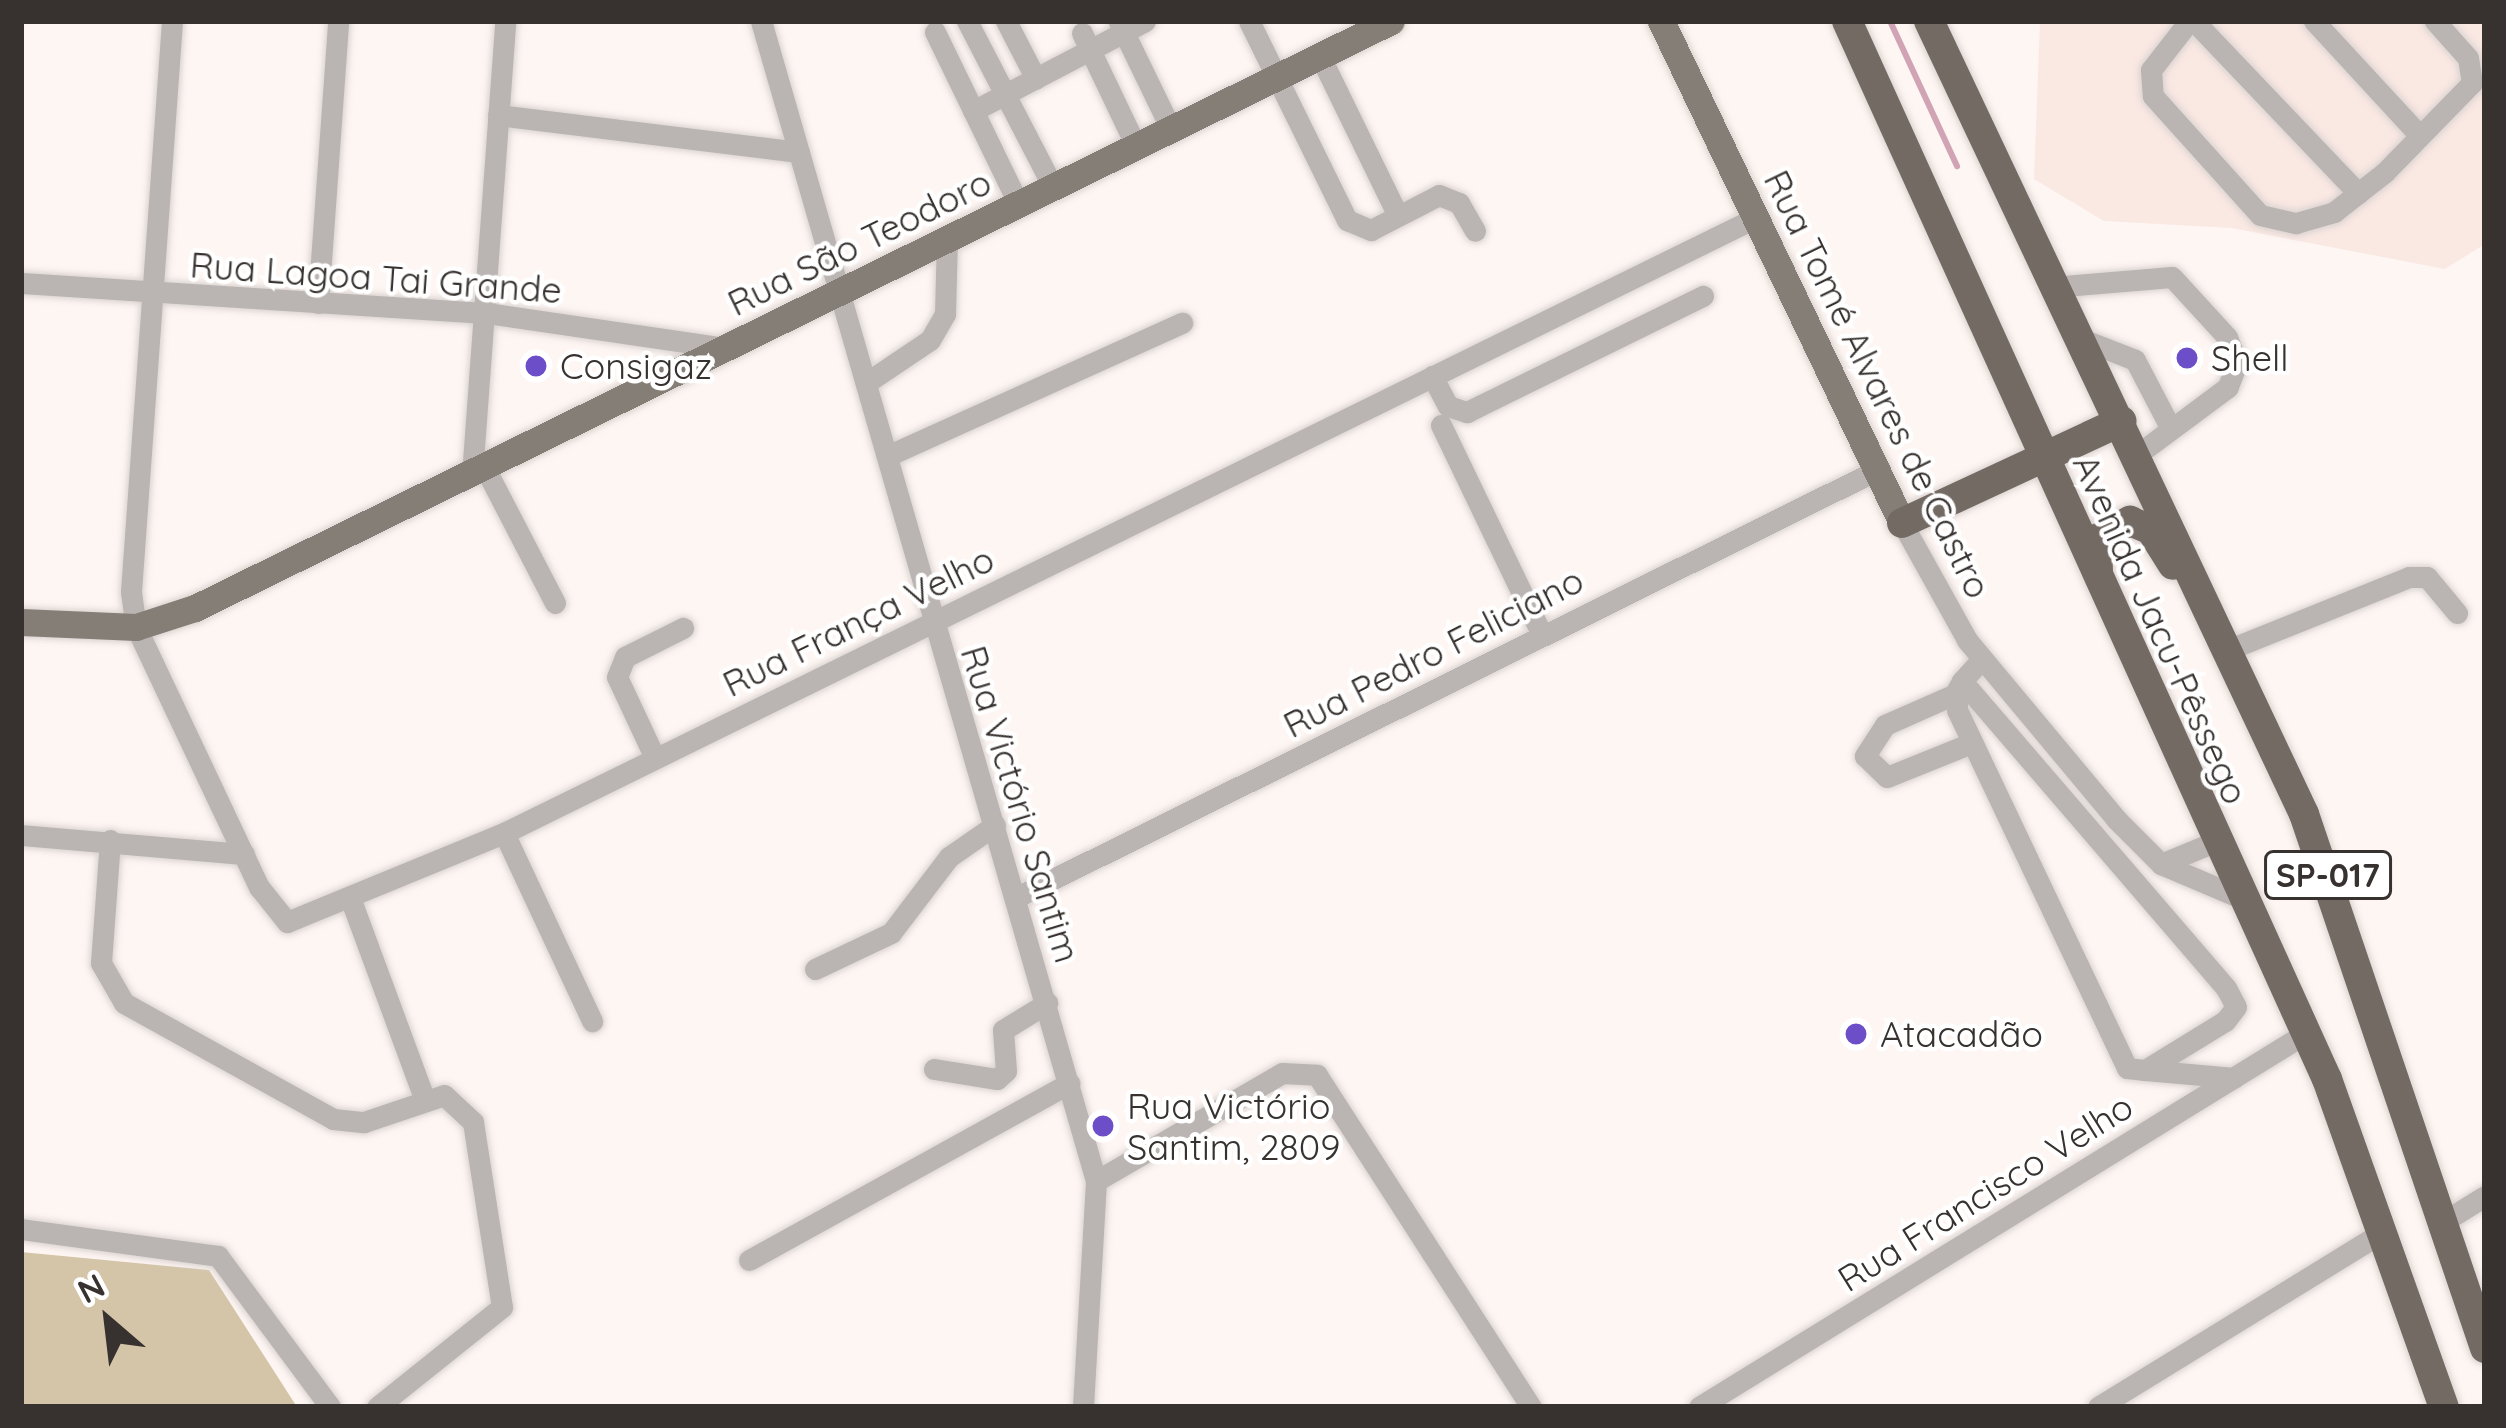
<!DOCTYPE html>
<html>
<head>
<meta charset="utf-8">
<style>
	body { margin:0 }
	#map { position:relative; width:2506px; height:1428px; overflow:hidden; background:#fef6f3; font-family:Quicksand,sans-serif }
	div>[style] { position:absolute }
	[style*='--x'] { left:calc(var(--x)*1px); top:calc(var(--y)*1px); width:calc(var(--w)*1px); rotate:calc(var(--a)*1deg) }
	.built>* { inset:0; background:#fae8e3 }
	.green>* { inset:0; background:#d4c5a8 }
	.stream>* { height:6px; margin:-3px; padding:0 3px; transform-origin:3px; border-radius:3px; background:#d0a4b4 }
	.roads { filter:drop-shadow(0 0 3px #dad3d0) drop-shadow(0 0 3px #dad3d0) }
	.minor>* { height:21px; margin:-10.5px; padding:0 10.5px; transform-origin:10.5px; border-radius:10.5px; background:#bab5b2 }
	.major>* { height:27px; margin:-13.5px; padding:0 13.5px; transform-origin:13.5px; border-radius:13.5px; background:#857e77 }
	.highway>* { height:30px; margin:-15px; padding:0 15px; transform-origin:15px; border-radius:15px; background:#736a63 }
	.dots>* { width:33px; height:33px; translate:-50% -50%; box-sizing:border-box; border:6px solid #fff; border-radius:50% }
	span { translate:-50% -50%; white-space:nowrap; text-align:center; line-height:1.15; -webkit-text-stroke:9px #fff; paint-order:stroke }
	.shield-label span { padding:3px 9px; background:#fff; border:3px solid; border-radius:9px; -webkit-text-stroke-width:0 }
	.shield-label { font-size:33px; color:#373230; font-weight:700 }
	.street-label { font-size:36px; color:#373230 }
	.poi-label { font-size:36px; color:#373230 }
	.left { translate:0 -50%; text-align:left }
	.frame { position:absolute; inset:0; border:24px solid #373230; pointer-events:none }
	.north { position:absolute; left:48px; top:1260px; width:120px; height:120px; -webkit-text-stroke:9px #fff; paint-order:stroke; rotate:332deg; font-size:33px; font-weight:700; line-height:48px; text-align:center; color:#373230 }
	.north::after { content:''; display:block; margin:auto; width:42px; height:54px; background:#373230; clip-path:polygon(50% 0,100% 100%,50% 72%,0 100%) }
</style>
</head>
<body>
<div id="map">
	<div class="built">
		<i style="clip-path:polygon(2040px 21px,2485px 21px,2485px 244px,2445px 269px,2232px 228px,2104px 221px,2034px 179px)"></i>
	</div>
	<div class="green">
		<i style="clip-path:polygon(21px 1252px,209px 1270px,297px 1407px,21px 1407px)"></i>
	</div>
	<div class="stream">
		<i style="--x:1890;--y:21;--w:160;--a:65.2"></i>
	</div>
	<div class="roads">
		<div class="minor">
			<i style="--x:172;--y:21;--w:572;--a:94.11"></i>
			<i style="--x:131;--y:592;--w:35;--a:82"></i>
			<i style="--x:136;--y:627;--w:288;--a:64.7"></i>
			<i style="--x:259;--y:887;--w:45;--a:51.3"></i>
			<i style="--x:287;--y:922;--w:235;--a:-22.3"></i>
			<i style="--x:504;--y:833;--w:1394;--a:-26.18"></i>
			<i style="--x:761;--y:21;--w:1207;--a:73.89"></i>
			<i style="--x:1096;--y:1181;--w:226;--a:93.3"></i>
			<i style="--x:967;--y:21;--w:187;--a:62.6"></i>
			<i style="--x:1006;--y:21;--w:65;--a:62.7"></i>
			<i style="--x:1249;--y:21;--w:222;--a:63.8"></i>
			<i style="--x:1347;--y:220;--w:26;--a:23"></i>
			<i style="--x:1371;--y:230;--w:76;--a:-27.2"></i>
			<i style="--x:1439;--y:195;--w:22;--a:22"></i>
			<i style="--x:1459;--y:203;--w:32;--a:60"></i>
			<i style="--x:2189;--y:21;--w:62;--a:127.8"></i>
			<i style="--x:2151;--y:70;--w:26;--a:86"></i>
			<i style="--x:2153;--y:96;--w:160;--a:48"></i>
			<i style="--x:2260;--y:215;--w:37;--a:13"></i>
			<i style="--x:2296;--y:223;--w:40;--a:-16"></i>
			<i style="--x:2334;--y:212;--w:65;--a:-38.1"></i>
			<i style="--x:2385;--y:172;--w:124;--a:-45.7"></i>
			<i style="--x:2472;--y:83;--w:25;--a:-99"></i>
			<i style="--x:2468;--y:58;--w:50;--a:-131.7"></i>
			<i style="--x:2194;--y:21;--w:238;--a:46.4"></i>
			<i style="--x:2314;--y:21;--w:156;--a:47.3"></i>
			<i style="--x:1119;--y:22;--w:119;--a:64.1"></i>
			<i style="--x:935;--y:32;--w:190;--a:64.1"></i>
			<i style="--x:1082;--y:33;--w:125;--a:64.5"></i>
			<i style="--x:1320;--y:56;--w:176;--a:64"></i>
			<i style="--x:973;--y:111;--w:194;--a:-27.6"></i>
			<i style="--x:498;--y:115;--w:303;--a:7"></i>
			<i style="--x:21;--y:283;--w:466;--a:3.7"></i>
			<i style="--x:486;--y:313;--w:243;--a:8.3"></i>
			<i style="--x:2052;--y:287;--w:120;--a:-4.8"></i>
			<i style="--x:2172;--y:277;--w:81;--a:47.5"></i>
			<i style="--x:2227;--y:337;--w:28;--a:69"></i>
			<i style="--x:2237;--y:363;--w:26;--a:111"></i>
			<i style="--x:2228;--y:387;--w:112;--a:143.3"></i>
			<i style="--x:318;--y:303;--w:283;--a:-85.9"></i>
			<i style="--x:2079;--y:338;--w:60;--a:21.4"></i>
			<i style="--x:2135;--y:360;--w:78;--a:62.4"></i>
			<i style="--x:1432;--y:376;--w:34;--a:62"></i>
			<i style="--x:1448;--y:406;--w:20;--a:18"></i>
			<i style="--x:1467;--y:412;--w:263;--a:-26.2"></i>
			<i style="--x:866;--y:383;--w:77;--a:-33.9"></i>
			<i style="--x:930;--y:340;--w:30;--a:-60"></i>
			<i style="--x:945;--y:314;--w:76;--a:-88.5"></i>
			<i style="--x:1441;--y:425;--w:231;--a:64.3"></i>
			<i style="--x:887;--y:456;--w:324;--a:-24.3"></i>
			<i style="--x:485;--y:468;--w:152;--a:62.6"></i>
			<i style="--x:472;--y:475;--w:455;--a:-85.8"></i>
			<i style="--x:1902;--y:523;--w:134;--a:60.9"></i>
			<i style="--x:1967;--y:640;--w:233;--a:50.2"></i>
			<i style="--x:2116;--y:819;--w:64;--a:45"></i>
			<i style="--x:2161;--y:864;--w:87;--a:23"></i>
			<i style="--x:2230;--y:649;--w:193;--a:-21.9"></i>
			<i style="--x:2409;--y:577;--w:18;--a:0"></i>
			<i style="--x:2427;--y:577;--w:47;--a:50.2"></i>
			<i style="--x:1962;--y:681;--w:405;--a:49.3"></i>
			<i style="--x:2226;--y:988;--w:21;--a:62"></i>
			<i style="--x:2236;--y:1007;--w:18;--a:128"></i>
			<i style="--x:2225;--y:1021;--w:94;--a:148.5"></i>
			<i style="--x:2145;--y:1070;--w:18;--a:-174"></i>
			<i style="--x:2127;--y:1068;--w:396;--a:-115.4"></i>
			<i style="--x:1957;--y:710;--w:20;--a:-90"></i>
			<i style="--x:1957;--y:690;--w:10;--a:-61"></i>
			<i style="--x:1962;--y:681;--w:30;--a:-48"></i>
			<i style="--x:1955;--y:694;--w:77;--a:156.1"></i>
			<i style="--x:1885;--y:725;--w:37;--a:123"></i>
			<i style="--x:1865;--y:756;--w:30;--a:44"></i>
			<i style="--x:1887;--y:777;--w:91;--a:-22"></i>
			<i style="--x:655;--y:758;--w:89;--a:-115.1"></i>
			<i style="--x:617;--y:677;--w:22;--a:-68"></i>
			<i style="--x:625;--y:657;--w:65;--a:-26.6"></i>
			<i style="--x:504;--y:833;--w:208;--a:64.9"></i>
			<i style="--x:21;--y:835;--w:224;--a:4.9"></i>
			<i style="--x:110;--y:840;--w:123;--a:94.2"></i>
			<i style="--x:101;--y:963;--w:46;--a:60.1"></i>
			<i style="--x:124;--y:1003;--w:239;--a:29"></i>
			<i style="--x:333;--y:1119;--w:31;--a:6"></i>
			<i style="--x:364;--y:1122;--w:84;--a:-18.6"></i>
			<i style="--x:444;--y:1095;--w:40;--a:43"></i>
			<i style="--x:473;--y:1122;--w:187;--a:81.1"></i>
			<i style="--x:502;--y:1307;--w:160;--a:141.3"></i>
			<i style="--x:2161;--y:864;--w:57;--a:-22.5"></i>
			<i style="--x:1017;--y:897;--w:962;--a:-26.41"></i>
			<i style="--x:352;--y:903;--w:210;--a:69.7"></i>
			<i style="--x:815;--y:969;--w:84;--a:-25.3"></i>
			<i style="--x:891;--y:933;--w:96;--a:-52.7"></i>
			<i style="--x:949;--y:857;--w:56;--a:-34.8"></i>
			<i style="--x:934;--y:1069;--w:64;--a:9"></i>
			<i style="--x:997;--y:1079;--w:12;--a:-42"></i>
			<i style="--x:1006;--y:1071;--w:41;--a:-94.2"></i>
			<i style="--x:1003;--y:1030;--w:52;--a:-31.5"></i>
			<i style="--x:2145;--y:1070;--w:89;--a:5.1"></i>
			<i style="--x:1096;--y:1181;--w:215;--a:-30.1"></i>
			<i style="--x:1282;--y:1073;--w:35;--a:3"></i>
			<i style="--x:1317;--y:1075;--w:395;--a:57.2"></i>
			<i style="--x:2443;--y:1222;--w:49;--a:-31.8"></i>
			<i style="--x:21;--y:1229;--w:199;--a:7.8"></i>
			<i style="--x:218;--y:1256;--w:188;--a:53.4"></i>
			<i style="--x:749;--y:1260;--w:366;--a:-28.9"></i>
			<i style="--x:1699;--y:1407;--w:713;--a:-31.64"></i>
			<i style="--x:2098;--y:1407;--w:334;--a:-31.6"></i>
		</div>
		<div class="major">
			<i style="--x:1661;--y:21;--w:557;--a:64.36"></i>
			<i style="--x:21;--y:622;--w:115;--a:2.5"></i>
			<i style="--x:136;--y:627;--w:62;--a:-17.9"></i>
			<i style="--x:195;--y:608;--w:1332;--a:-26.14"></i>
		</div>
		<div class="highway">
			<i style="--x:1847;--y:21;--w:1162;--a:65.6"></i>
			<i style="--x:2327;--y:1079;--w:348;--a:70.4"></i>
			<i style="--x:1929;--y:21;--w:877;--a:64.69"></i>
			<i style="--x:2304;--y:814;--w:564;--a:71.28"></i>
			<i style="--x:1902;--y:523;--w:242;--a:-24.9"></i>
			<i style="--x:2098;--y:572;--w:33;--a:-92"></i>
			<i style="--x:2097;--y:539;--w:38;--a:-29"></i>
			<i style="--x:2130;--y:521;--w:23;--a:23"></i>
			<i style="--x:2151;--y:530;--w:41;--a:57.8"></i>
		</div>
	</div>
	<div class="dots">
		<i style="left:2187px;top:358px;background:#6c4fc8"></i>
		<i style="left:536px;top:366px;background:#6c4fc8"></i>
		<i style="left:1856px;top:1034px;background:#6c4fc8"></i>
		<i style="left:1103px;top:1126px;background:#6c4fc8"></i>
	</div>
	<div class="shield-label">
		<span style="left:2328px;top:875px">SP-017</span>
	</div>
	<div class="street-label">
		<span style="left:859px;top:242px;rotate:-26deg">Rua São Teodoro</span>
		<span style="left:376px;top:277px;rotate:4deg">Rua Lagoa Tai Grande</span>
		<span style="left:1878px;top:384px;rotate:64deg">Rua Tomé Alvares de Castro</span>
		<span style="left:858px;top:621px;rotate:-26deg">Rua França Velho</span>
		<span style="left:2161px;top:629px;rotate:66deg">Avenida Jacu-Pêssego</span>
		<span style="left:1433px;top:652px;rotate:-27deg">Rua Pedro Feliciano</span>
		<span style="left:1021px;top:804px;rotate:73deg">Rua Victório Santim</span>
		<span style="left:1985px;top:1192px;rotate:-32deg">Rua Francisco Velho</span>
	</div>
	<div class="poi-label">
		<span class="left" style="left:2211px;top:358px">Shell</span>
		<span class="left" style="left:560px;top:366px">Consigaz</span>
		<span class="left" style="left:1880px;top:1034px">Atacadão</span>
		<span class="left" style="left:1127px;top:1126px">Rua Victório<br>Santim, 2809</span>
	</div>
	<div class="frame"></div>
	<div class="north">N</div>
</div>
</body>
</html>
